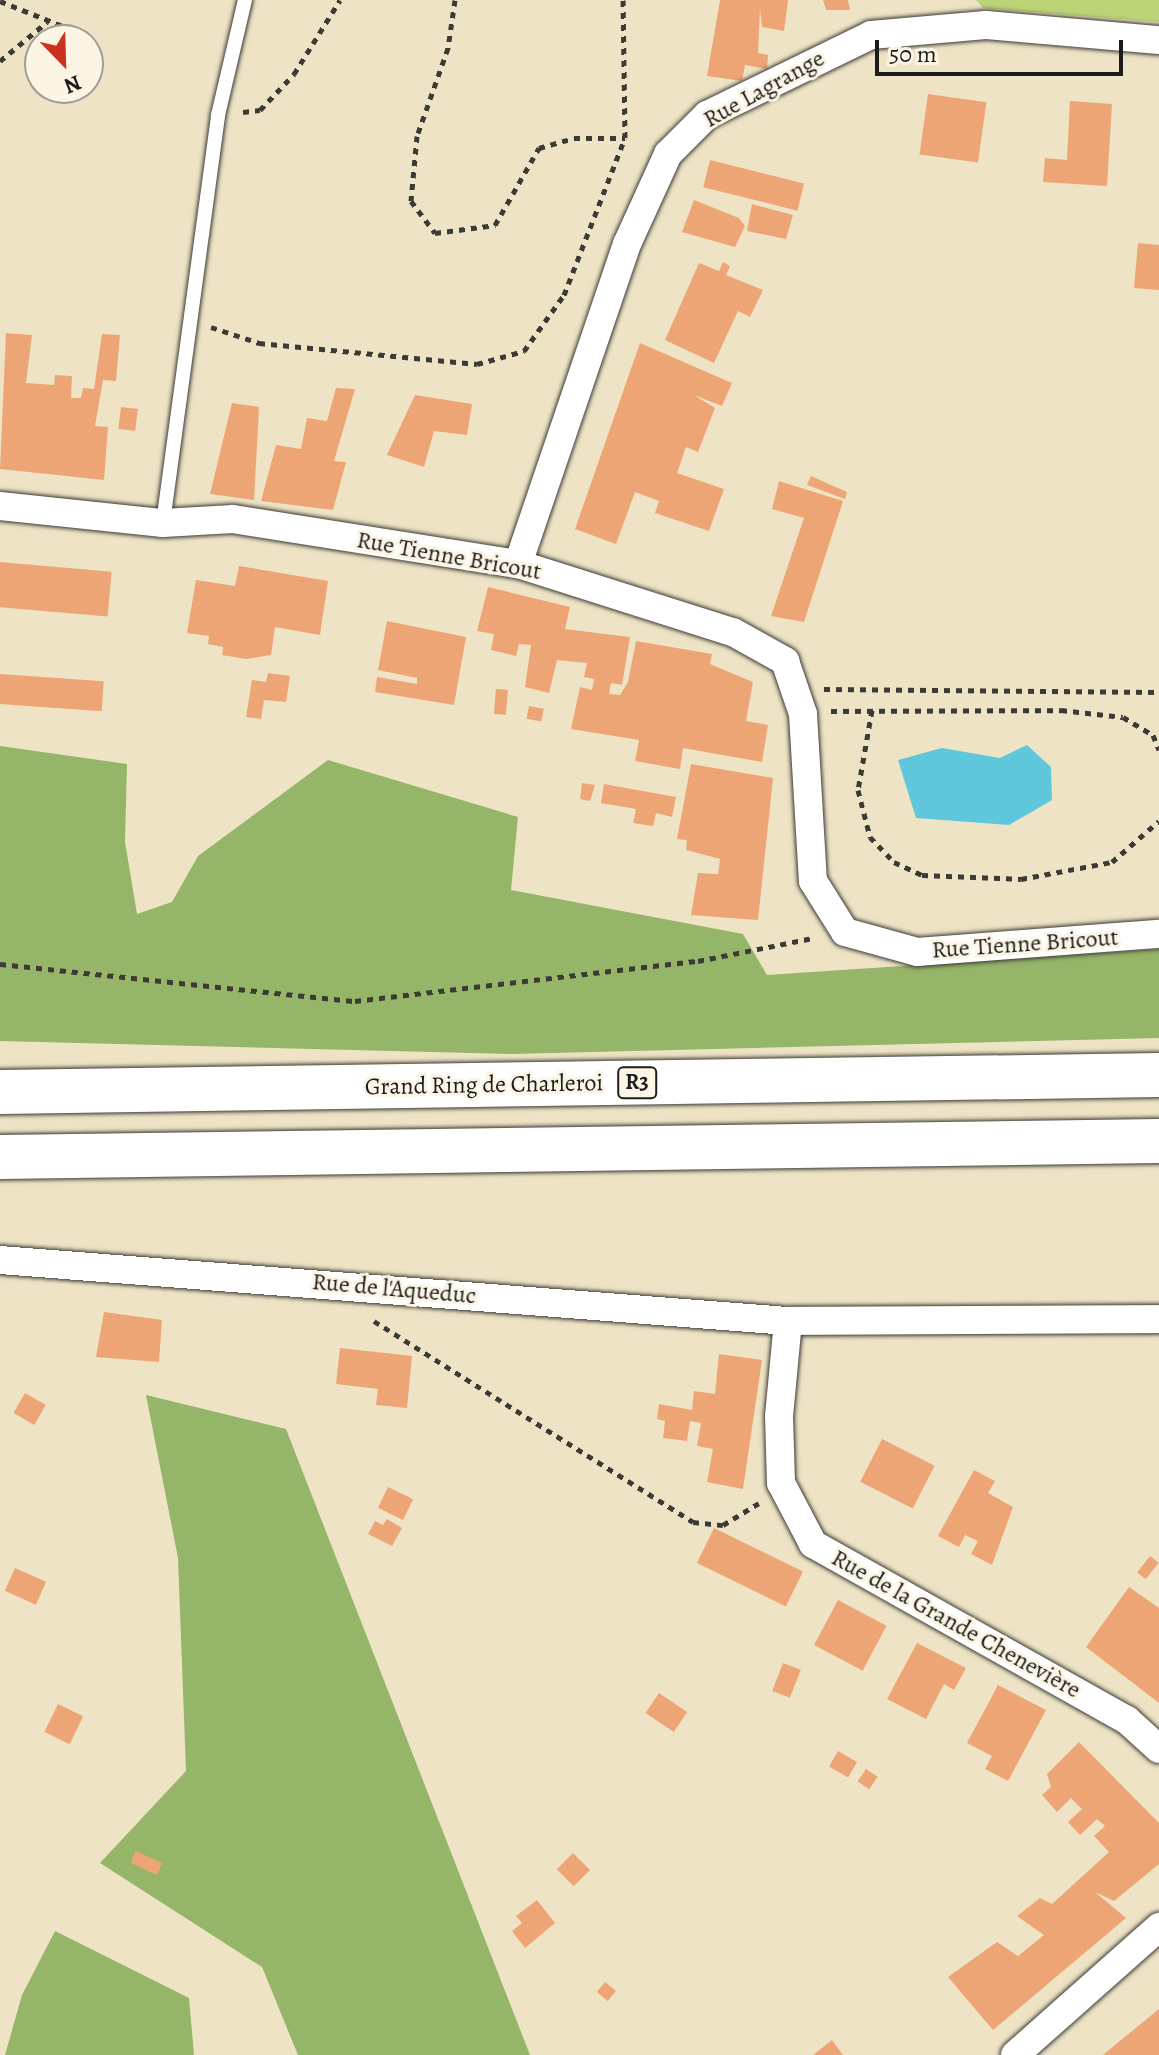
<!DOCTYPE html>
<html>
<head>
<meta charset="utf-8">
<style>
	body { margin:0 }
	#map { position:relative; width:1159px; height:2055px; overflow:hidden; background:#eee4c5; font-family:Alegreya,serif }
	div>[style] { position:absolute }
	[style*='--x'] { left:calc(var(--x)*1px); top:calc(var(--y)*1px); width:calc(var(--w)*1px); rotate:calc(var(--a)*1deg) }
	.green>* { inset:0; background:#bcd377 }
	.forest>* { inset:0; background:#95b568 }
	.water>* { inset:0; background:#5fc7dc }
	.building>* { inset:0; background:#eda575; transform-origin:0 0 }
	.path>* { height:5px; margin-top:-2.5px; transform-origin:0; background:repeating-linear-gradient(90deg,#3c3a35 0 6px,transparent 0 12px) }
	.roads { filter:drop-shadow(0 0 2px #3c3a35) drop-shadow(0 0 2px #3c3a35) }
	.service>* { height:14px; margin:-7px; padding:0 7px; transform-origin:7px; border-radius:7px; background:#fff }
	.minor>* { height:28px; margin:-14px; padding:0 14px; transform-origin:14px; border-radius:14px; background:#fff }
	.motorway>* { height:44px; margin:-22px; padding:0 22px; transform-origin:22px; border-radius:22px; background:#fff }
	span { translate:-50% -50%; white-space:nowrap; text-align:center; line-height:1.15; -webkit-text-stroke:6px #fcf5e5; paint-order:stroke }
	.shield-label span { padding:2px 6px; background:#fcf5e5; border:2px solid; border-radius:6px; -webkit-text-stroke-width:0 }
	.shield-label { font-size:22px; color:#1c1c1c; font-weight:700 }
	.street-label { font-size:24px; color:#1c1c1c }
	.north { position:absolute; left:24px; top:24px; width:80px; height:80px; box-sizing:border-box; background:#fcf5e5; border:2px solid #a29e95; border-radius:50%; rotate:157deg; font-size:22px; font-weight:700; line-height:32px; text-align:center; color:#1c1c1c }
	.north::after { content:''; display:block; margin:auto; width:28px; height:36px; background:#c8321e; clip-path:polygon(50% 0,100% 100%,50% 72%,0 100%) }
	.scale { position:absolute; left:875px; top:40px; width:248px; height:36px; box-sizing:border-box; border:4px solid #1c1c1c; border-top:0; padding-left:10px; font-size:24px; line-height:28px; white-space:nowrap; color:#1c1c1c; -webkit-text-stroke:6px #fcf5e5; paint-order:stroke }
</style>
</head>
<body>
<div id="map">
	<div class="green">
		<i style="clip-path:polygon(976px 0,1159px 0,1159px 22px,983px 8px)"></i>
	</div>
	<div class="forest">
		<i style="clip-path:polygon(0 746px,127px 764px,125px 842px,137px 914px,172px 902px,198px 856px,328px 760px,518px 817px,511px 890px,743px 934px,767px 975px,1159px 949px,1159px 1038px,512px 1054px,0 1041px)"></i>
		<i style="clip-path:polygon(146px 1395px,286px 1429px,530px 2055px,298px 2055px,262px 1967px,100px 1863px,186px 1771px,178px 1558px)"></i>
		<i style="clip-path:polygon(55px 1931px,189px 1998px,194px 2055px,5px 2055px,22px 1995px)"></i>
	</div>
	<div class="water">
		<i style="clip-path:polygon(1027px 745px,1051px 767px,1052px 800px,1009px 825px,916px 818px,898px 760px,942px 748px,1000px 758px)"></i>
	</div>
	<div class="building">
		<i style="clip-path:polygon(720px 0,788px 0,784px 31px,762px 27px,760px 9px,758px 53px,768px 55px,767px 69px,745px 65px,742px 81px,707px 76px)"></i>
		<i style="clip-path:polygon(823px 0,848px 0,850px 10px,826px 10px)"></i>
		<i style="left:928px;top:94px;width:59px;height:61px;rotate:8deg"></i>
		<i style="clip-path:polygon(1070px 101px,1112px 104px,1107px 186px,1043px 182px,1045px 158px,1067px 160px)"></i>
		<i style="left:710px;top:160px;width:97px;height:28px;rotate:14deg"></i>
		<i style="clip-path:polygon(694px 200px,739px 218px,745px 226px,735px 247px,682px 232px)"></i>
		<i style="clip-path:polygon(752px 204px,793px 215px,786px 239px,747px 231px)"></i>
		<i style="clip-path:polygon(1138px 243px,1159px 245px,1159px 290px,1134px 288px)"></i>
		<i style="clip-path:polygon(723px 262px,730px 266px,726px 275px,763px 290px,750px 317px,738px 311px,714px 363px,665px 340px,699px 263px,719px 271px)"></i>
		<i style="clip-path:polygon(6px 333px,32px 335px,26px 383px,54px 385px,55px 375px,72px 376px,71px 398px,81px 398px,83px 388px,94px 389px,102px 334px,120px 335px,116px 381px,103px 380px,95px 426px,108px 427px,104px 480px,0 469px)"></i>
		<i style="clip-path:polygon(640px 343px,732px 383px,722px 406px,694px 395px,715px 408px,698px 452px,686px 447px,677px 473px,724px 489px,709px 531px,655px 513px,659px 501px,635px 492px,616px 544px,575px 529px)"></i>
		<i style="clip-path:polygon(336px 388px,355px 389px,334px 461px,346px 462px,333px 510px,261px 501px,276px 445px,301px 449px,307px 418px,327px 421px)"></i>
		<i style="clip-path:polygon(415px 395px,472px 404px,467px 435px,434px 431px,424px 467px,387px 455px)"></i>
		<i style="clip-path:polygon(232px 403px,259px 407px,254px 500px,210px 494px)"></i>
		<i style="left:121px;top:407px;width:17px;height:22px;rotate:7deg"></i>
		<i style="clip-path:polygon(811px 476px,847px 492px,845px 499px,807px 485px)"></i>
		<i style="clip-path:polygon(779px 481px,843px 501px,804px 622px,771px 616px,804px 518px,772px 509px)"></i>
		<i style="left:0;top:562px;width:112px;height:45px;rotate:5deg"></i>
		<i style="clip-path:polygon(239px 566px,328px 581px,320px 635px,275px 627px,271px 655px,246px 659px,222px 655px,223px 647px,208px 644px,209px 636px,187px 633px,196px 580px,235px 586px)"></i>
		<i style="clip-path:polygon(488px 587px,570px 607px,565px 629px,630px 637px,622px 685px,611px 683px,609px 694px,620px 695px,628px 682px,636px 641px,712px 654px,710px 664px,753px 682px,746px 721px,768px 725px,762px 762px,683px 748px,680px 769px,635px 761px,639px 740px,571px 729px,580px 687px,592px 690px,594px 679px,584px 677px,587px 663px,557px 660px,549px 693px,525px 687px,531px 645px,519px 644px,516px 656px,491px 650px,494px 634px,477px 631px)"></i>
		<i style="clip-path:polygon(387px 621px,466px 637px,454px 705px,375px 692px,377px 677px,417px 684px,417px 678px,378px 670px)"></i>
		<i style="clip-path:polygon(268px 673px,290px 676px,286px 702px,264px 700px,261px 719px,246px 717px,252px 680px,266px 682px)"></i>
		<i style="left:0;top:674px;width:104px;height:30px;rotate:4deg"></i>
		<i style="left:496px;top:689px;width:12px;height:25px;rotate:5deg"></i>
		<i style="left:529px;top:706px;width:15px;height:13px;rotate:11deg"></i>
		<i style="clip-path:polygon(691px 764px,773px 778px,758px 920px,691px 915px,698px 873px,718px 874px,720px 859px,686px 850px,687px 840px,677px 839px)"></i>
		<i style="clip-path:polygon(582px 783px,595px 785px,590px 801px,580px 799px)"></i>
		<i style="clip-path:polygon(604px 784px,676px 797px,672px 817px,656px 813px,653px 826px,633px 823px,636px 809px,601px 803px)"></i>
		<i style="clip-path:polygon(104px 1312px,162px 1320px,159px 1362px,96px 1357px)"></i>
		<i style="clip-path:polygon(340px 1348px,412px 1356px,407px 1408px,376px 1405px,378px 1389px,336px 1384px)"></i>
		<i style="clip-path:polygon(719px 1354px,762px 1360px,743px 1489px,707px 1482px,713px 1449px,697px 1446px,701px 1423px,690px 1421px,687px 1441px,663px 1438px,665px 1421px,657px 1419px,659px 1404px,692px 1410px,694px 1391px,715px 1394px)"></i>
		<i style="left:25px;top:1393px;width:24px;height:23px;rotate:30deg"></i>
		<i style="left:882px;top:1439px;width:59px;height:48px;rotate:27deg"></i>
		<i style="clip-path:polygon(974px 1470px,995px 1481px,988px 1493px,1013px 1507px,992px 1565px,971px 1554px,978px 1541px,965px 1535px,959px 1547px,938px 1536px)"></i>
		<i style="left:388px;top:1487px;width:28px;height:23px;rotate:26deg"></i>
		<i style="clip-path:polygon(387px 1519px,402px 1528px,392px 1546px,368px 1534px,375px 1521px,383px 1525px)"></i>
		<i style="left:714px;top:1528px;width:99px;height:39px;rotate:26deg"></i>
		<i style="left:1150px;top:1556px;width:11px;height:21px;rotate:38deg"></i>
		<i style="left:15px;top:1568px;width:34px;height:25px;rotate:24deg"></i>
		<i style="clip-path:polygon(1129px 1587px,1159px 1608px,1159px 1703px,1086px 1647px)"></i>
		<i style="left:838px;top:1600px;width:55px;height:51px;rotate:28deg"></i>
		<i style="clip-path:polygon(917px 1643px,966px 1668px,954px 1690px,944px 1684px,926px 1719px,887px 1699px)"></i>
		<i style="left:783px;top:1663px;width:19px;height:30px;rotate:21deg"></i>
		<i style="clip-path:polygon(998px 1685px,1046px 1710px,1008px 1781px,985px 1769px,992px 1756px,967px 1743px)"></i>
		<i style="left:659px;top:1693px;width:34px;height:24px;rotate:34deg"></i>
		<i style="left:58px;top:1704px;width:28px;height:31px;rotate:26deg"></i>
		<i style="clip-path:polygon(1079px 1742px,1159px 1823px,1159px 1864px,1114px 1901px,1095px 1892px,1126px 1918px,993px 2030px,948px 1977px,997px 1942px,1018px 1956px,1044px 1935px,1017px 1916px,1040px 1898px,1052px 1904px,1109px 1852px,1094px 1836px,1105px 1826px,1097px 1819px,1080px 1835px,1068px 1822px,1082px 1809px,1071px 1798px,1057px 1812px,1042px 1795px,1051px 1787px,1047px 1774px)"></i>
		<i style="left:838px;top:1751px;width:22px;height:18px;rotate:30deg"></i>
		<i style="left:866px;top:1769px;width:14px;height:15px;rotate:34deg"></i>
		<i style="left:136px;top:1851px;width:29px;height:13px;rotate:25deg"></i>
		<i style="left:573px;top:1853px;width:24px;height:23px;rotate:45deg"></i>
		<i style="clip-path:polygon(537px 1900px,555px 1923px,525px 1948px,512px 1931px,522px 1923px,516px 1916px)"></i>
		<i style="left:605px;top:1982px;width:14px;height:13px;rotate:39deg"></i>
		<i style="clip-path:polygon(1159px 2009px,1159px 2055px,1103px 2055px,1121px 2040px)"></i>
		<i style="clip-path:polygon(832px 2040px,843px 2055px,813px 2055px)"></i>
	</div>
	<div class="path">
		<i style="--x:455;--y:0;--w:49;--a:98.3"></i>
		<i style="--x:448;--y:48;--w:93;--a:109.4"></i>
		<i style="--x:417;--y:136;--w:65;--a:95.3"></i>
		<i style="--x:411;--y:201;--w:40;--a:53"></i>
		<i style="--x:435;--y:233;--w:61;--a:-7.6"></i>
		<i style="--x:495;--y:225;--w:89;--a:-60.3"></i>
		<i style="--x:539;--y:148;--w:36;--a:-16"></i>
		<i style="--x:574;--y:138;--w:51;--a:0"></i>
		<i style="--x:0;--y:1;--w:75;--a:21.8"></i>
		<i style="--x:70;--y:29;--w:14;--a:54"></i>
		<i style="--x:88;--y:52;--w:3;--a:45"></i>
		<i style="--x:0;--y:61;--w:61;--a:-39.7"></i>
		<i style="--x:243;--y:112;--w:17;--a:-7"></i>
		<i style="--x:260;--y:110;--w:50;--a:-46.6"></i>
		<i style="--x:294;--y:74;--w:87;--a:-58.1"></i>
		<i style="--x:211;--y:327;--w:51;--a:18.4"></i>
		<i style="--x:259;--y:343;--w:219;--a:5.5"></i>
		<i style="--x:477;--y:364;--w:49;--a:-15.5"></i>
		<i style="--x:524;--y:351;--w:69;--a:-54.5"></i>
		<i style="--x:564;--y:295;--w:168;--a:-68.8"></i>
		<i style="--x:625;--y:138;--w:138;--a:-90.8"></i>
		<i style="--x:824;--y:689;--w:335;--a:0.5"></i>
		<i style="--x:872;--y:710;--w:81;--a:99.9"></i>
		<i style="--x:858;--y:790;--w:49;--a:75.7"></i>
		<i style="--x:870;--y:837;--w:35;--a:46"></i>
		<i style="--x:894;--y:862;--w:31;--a:25"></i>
		<i style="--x:922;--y:875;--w:99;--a:2.3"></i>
		<i style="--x:1021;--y:879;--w:93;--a:-10.6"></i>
		<i style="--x:1112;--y:862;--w:62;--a:-41.1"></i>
		<i style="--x:831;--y:711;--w:230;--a:-0.2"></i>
		<i style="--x:1061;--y:710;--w:62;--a:6.4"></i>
		<i style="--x:1123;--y:717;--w:35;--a:31"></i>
		<i style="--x:1153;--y:735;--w:16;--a:68"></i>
		<i style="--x:0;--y:964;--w:357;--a:6"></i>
		<i style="--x:355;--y:1001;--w:345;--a:-6.7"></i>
		<i style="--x:698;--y:961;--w:117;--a:-11.3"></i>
		<i style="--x:374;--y:1321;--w:377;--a:32.2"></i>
		<i style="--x:693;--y:1522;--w:30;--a:6"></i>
		<i style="--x:723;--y:1525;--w:42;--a:-31.4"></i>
	</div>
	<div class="roads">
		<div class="service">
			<i style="--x:163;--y:523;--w:412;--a:-82.3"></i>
			<i style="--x:218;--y:115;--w:118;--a:-76.8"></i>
		</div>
		<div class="minor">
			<i style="--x:0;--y:506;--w:164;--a:6"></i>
			<i style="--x:163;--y:523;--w:70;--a:-3.3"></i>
			<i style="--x:233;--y:519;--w:289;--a:9"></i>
			<i style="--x:518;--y:564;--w:225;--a:17.6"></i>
			<i style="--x:733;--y:632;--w:60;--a:29.1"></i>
			<i style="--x:785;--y:661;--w:56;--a:71.2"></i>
			<i style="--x:803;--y:714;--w:167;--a:86.6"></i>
			<i style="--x:813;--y:881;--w:60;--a:57.9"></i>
			<i style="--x:845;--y:932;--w:75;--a:15.5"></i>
			<i style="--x:917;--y:952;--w:243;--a:-4.3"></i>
			<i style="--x:518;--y:564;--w:338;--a:-71.2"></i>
			<i style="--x:627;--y:244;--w:99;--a:-65.5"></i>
			<i style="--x:668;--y:154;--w:55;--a:-45"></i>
			<i style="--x:707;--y:115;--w:182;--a:-26"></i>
			<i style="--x:871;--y:35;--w:115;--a:-5"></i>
			<i style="--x:986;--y:25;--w:174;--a:5"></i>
			<i style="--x:0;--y:1260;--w:790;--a:4.43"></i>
			<i style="--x:788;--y:1321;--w:371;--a:-0.3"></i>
			<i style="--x:788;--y:1321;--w:95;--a:95.4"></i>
			<i style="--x:779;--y:1416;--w:67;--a:88.3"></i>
			<i style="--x:781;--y:1483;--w:69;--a:62.3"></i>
			<i style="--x:813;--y:1544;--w:360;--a:29.3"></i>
			<i style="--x:1127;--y:1720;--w:43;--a:42.2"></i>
			<i style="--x:1015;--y:2055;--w:193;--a:-41.6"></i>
		</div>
		<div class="motorway">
			<i style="--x:0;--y:1092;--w:1159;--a:-0.84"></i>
			<i style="--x:0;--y:1157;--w:1159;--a:-0.79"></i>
		</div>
	</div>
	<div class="shield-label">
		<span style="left:637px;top:1083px">R3</span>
	</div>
	<div class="street-label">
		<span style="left:764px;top:89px;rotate:-29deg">Rue Lagrange</span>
		<span style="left:449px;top:556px;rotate:10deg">Rue Tienne Bricout</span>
		<span style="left:1025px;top:944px;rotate:-4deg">Rue Tienne Bricout</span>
		<span style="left:484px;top:1085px;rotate:-1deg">Grand Ring de Charleroi</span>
		<span style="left:394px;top:1289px;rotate:5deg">Rue de l'Aqueduc</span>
		<span style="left:956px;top:1624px;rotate:29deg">Rue de la Grande Chenevière</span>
	</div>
	<div class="north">N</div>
	<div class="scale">50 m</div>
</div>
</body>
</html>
